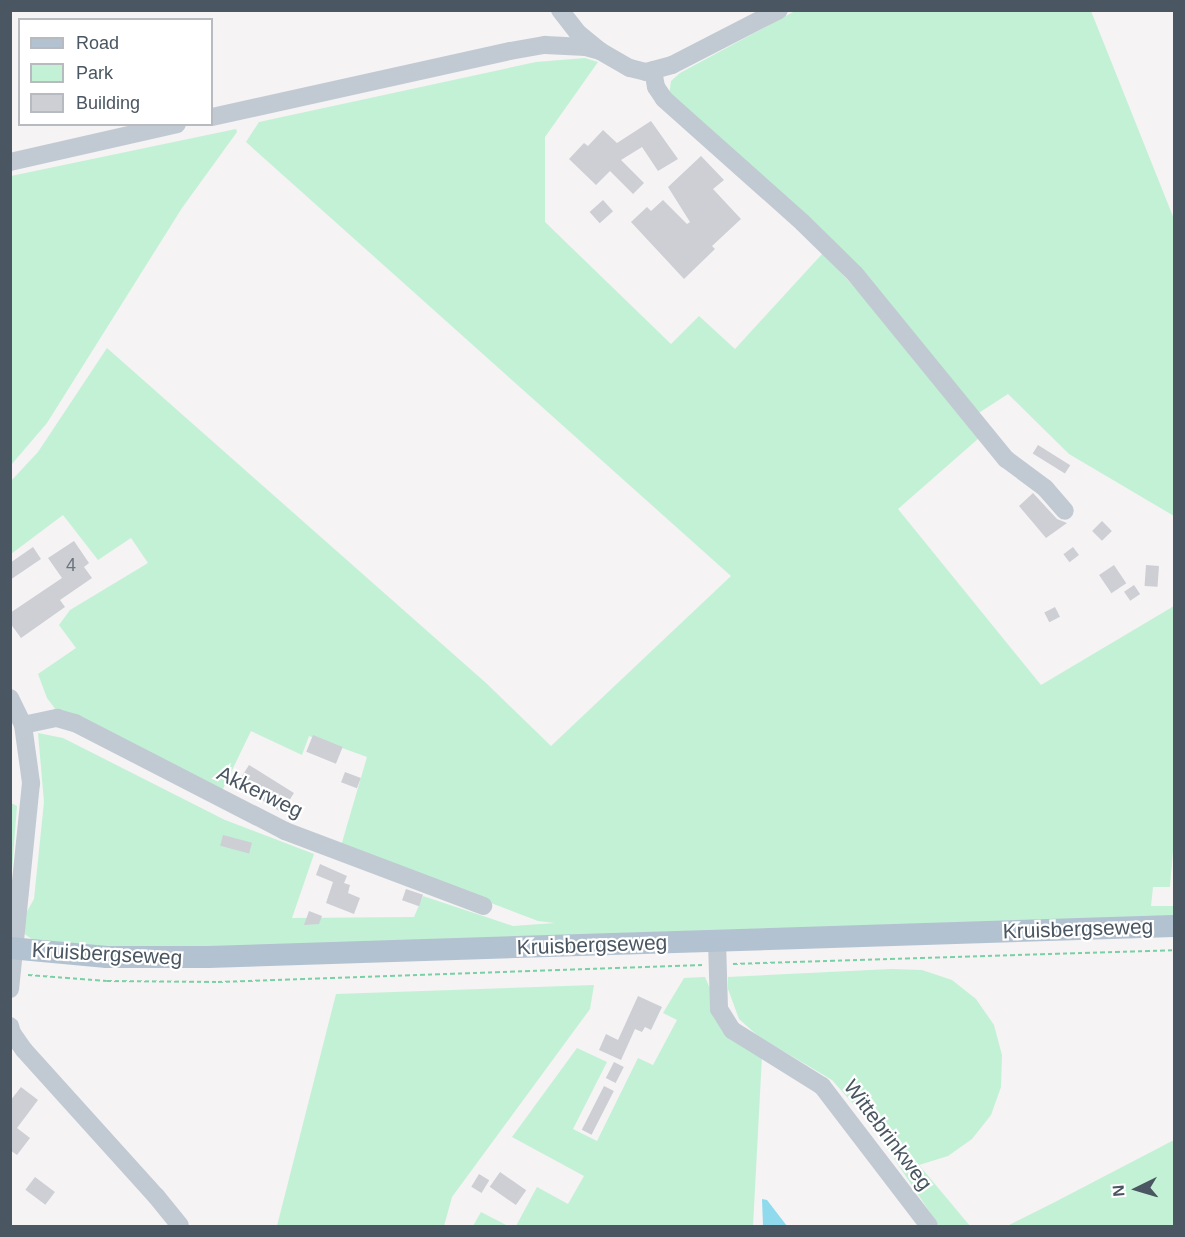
<!DOCTYPE html>
<html>
<head>
<meta charset="utf-8">
<style>
	body { margin:0 }
	#map { position:relative; width:1185px; height:1237px; overflow:hidden; background:#f5f3f3; font-family:Helvetica,sans-serif }
	div>[style] { position:absolute }
	[style*='--x'] { left:calc(var(--x)*1px); top:calc(var(--y)*1px); width:calc(var(--w)*1px); rotate:calc(var(--a)*1deg) }
	.green>* { inset:0; background:#c3f1d5 }
	.water>* { inset:0; background:#90daee }
	.building>* { inset:0; background:#cdcfd5; transform-origin:0 0 }
	.path>* { height:2px; margin-top:-1px; transform-origin:0; background:repeating-linear-gradient(90deg,#7ad0a6 0 4.5px,transparent 0 7.5px) }
	.minor>* { height:18px; margin:-9px; padding:0 9px; transform-origin:9px; border-radius:9px; background:#c1cad2 }
	.major>* { height:22px; margin:-11px; padding:0 11px; transform-origin:11px; border-radius:11px; background:#b3c2d1 }
	span { translate:-50% -50%; white-space:nowrap; text-align:center; line-height:1.15; -webkit-text-stroke:4.5px #fff; paint-order:stroke }
	.number-label { font-size:18px; color:#6b747e }
	.number-label span { -webkit-text-stroke-width:0 }
	.street-label { font-size:21px; color:#4a5661 }
	.frame { position:absolute; inset:0; border:12px solid #4a5661; pointer-events:none }
	.legend { position:absolute; left:18px; top:18px; width:195px; height:108px; box-sizing:border-box; background:#fff; border:2px solid #b7bbc0; margin:0; padding:8px 10px; list-style:none; font-size:18px; color:#4a5661 }
	.legend li { display:flex; align-items:center; gap:12px; height:30px }
	.legend b { width:30px; border:2px solid #b7bbc0 }
	.north { position:absolute; left:1107px; top:1159px; width:60px; height:60px; -webkit-text-stroke:4px #fff; paint-order:stroke; rotate:265deg; font-size:16px; font-weight:700; line-height:24px; text-align:center; color:#4a5661 }
	.north::after { content:''; display:block; margin:auto; width:21px; height:27px; background:#4a5661; clip-path:polygon(50% 0,100% 100%,50% 72%,0 100%) }
</style>
</head>
<body>
<div id="map">
	<div class="green">
		<i style="clip-path:polygon(795px 11px,1091px 11px,1174px 219px,1174px 516px,1069px 454px,1008px 394px,974px 416px,873px 291px,669px 96px,671px 81px,680px 73px)"></i>
		<i style="clip-path:polygon(585px 58px,598px 62px,545px 137px,545px 222px,671px 344px,699px 316px,735px 349px,823px 253px,856px 289px,979px 438px,898px 509px,1041px 685px,1174px 606px,1174px 838px,1170px 887px,1153px 887px,1151px 906px,1174px 906px,1174px 918px,153px 951px,36px 942px,23px 933px,25px 915px,34px 899px,44px 802px,38px 733px,63px 738px,225px 820px,314px 854px,292px 918px,414px 917px,423px 896px,513px 926px,555px 923px,538px 921px,341px 846px,367px 757px,309px 736px,302px 755px,251px 731px,219px 797px,56px 710px,47px 698px,38px 674px,76px 648px,59px 625px,70px 610px,148px 563px,131px 538px,98px 560px,63px 515px,11px 554px,10px 482px,38px 452px,107px 348px,486px 683px,551px 746px,731px 576px,246px 142px,259px 122px,536px 62px)"></i>
		<i style="clip-path:polygon(236px 129px,237px 132px,182px 208px,47px 423px,11px 465px,11px 176px)"></i>
		<i style="clip-path:polygon(11px 803px,17px 806px,11px 883px)"></i>
		<i style="clip-path:polygon(891px 969px,922px 970px,952px 980px,976px 999px,994px 1025px,1002px 1055px,1001px 1087px,991px 1115px,972px 1139px,948px 1156px,919px 1165px,970px 1226px,939px 1226px,871px 1124px,832px 1080px,758px 1036px,739px 1019px,728px 989px,728px 977px)"></i>
		<i style="clip-path:polygon(705px 977px,722px 1016px,762px 1056px,753px 1226px,516px 1226px,537px 1187px,568px 1204px,584px 1176px,512px 1137px,577px 1048px,607px 1062px,573px 1129px,597px 1141px,638px 1058px,653px 1065px,677px 1020px,663px 1013px,684px 978px)"></i>
		<i style="clip-path:polygon(594px 985px,590px 1009px,452px 1197px,444px 1226px,277px 1226px,336px 994px)"></i>
		<i style="clip-path:polygon(1174px 1140px,1174px 1226px,1007px 1226px,1053px 1203px)"></i>
		<i style="clip-path:polygon(481px 1212px,508px 1226px,473px 1226px)"></i>
	</div>
	<div class="water">
		<i style="clip-path:polygon(762px 1199px,767px 1200px,787px 1226px,763px 1226px)"></i>
	</div>
	<div class="building">
		<i style="clip-path:polygon(651px 121px,678px 159px,658px 171px,642px 147px,621px 160px,644px 183px,633px 194px,610px 171px,596px 185px,569px 159px,584px 143px,588px 146px,603px 130px,617px 143px)"></i>
		<i style="clip-path:polygon(701px 156px,724px 180px,713px 189px,741px 219px,712px 246px,715px 249px,684px 279px,631px 222px,647px 207px,651px 211px,663px 200px,687px 224px,690px 222px,668px 187px)"></i>
		<i style="left:603px;top:200px;width:15px;height:18px;rotate:48deg"></i>
		<i style="left:1038px;top:445px;width:38px;height:10px;rotate:32deg"></i>
		<i style="clip-path:polygon(1033px 493px,1057px 519px,1067px 523px,1046px 538px,1019px 506px)"></i>
		<i style="left:1102px;top:521px;width:14px;height:14px;rotate:45deg"></i>
		<i style="clip-path:polygon(74px 541px,89px 563px,84px 567px,92px 578px,60px 600px,65px 607px,21px 638px,10px 623px,10px 613px,62px 578px,48px 558px)"></i>
		<i style="clip-path:polygon(33px 547px,41px 559px,10px 580px,10px 563px)"></i>
		<i style="left:1073px;top:547px;width:10px;height:12px;rotate:53deg"></i>
		<i style="left:1114px;top:565px;width:22px;height:18px;rotate:56deg"></i>
		<i style="left:1146px;top:565px;width:13px;height:21px;rotate:4deg"></i>
		<i style="left:1134px;top:585px;width:11px;height:12px;rotate:56deg"></i>
		<i style="left:1055px;top:607px;width:11px;height:12px;rotate:63deg"></i>
		<i style="left:313px;top:735px;width:32px;height:18px;rotate:22deg"></i>
		<i style="left:249px;top:765px;width:53px;height:23px;rotate:32deg"></i>
		<i style="left:345px;top:772px;width:17px;height:11px;rotate:21deg"></i>
		<i style="left:223px;top:835px;width:30px;height:11px;rotate:15deg"></i>
		<i style="clip-path:polygon(320px 864px,347px 876px,344px 883px,350px 885px,348px 893px,360px 898px,354px 914px,326px 903px,333px 882px,316px 875px)"></i>
		<i style="left:406px;top:889px;width:18px;height:12px;rotate:19deg"></i>
		<i style="clip-path:polygon(309px 911px,322px 916px,319px 924px,304px 925px)"></i>
		<i style="clip-path:polygon(638px 996px,662px 1007px,651px 1030px,645px 1027px,642px 1032px,635px 1029px,621px 1060px,599px 1050px,606px 1034px,618px 1040px)"></i>
		<i style="left:614px;top:1062px;width:11px;height:18px;rotate:27deg"></i>
		<i style="left:604px;top:1086px;width:11px;height:49px;rotate:27deg"></i>
		<i style="clip-path:polygon(21px 1087px,38px 1100px,17px 1128px,30px 1138px,17px 1155px,10px 1150px,10px 1101px)"></i>
		<i style="left:500px;top:1172px;width:32px;height:18px;rotate:35deg"></i>
		<i style="left:479px;top:1174px;width:12px;height:15px;rotate:31deg"></i>
		<i style="left:35px;top:1177px;width:25px;height:16px;rotate:37deg"></i>
	</div>
	<div class="path">
		<i style="--x:733;--y:964;--w:441;--a:-1.8"></i>
		<i style="--x:28;--y:975;--w:79;--a:4.3"></i>
		<i style="--x:107;--y:981;--w:111;--a:0.5"></i>
		<i style="--x:218;--y:982;--w:485;--a:-2"></i>
	</div>
	<div class="minor">
		<i style="--x:560;--y:10;--w:29;--a:52"></i>
		<i style="--x:578;--y:33;--w:28;--a:39"></i>
		<i style="--x:600;--y:51;--w:34;--a:30"></i>
		<i style="--x:630;--y:68;--w:16;--a:14"></i>
		<i style="--x:646;--y:72;--w:27;--a:-15"></i>
		<i style="--x:672;--y:65;--w:120;--a:-27.2"></i>
		<i style="--x:653;--y:70;--w:17;--a:80"></i>
		<i style="--x:656;--y:87;--w:14;--a:56"></i>
		<i style="--x:664;--y:99;--w:186;--a:41.7"></i>
		<i style="--x:803;--y:223;--w:73;--a:44.4"></i>
		<i style="--x:855;--y:274;--w:239;--a:50.8"></i>
		<i style="--x:1006;--y:459;--w:49;--a:36.6"></i>
		<i style="--x:1045;--y:488;--w:30;--a:49"></i>
		<i style="--x:212;--y:117;--w:305;--a:-12.5"></i>
		<i style="--x:510;--y:51;--w:36;--a:-10"></i>
		<i style="--x:545;--y:45;--w:41;--a:2.8"></i>
		<i style="--x:586;--y:47;--w:15;--a:16"></i>
		<i style="--x:10;--y:162;--w:171;--a:-12.8"></i>
		<i style="--x:10;--y:698;--w:30;--a:64"></i>
		<i style="--x:23;--y:725;--w:59;--a:82.1"></i>
		<i style="--x:31;--y:783;--w:207;--a:95.8"></i>
		<i style="--x:23;--y:725;--w:35;--a:-12"></i>
		<i style="--x:57;--y:718;--w:19;--a:16"></i>
		<i style="--x:75;--y:723;--w:236;--a:27.2"></i>
		<i style="--x:285;--y:831;--w:212;--a:20.7"></i>
		<i style="--x:717;--y:941;--w:68;--a:88.3"></i>
		<i style="--x:719;--y:1009;--w:25;--a:58"></i>
		<i style="--x:732;--y:1030;--w:106;--a:31.9"></i>
		<i style="--x:822;--y:1086;--w:176;--a:52.6"></i>
		<i style="--x:10;--y:1026;--w:7;--a:74"></i>
		<i style="--x:12;--y:1033;--w:21;--a:55"></i>
		<i style="--x:24;--y:1050;--w:197;--a:47.9"></i>
		<i style="--x:156;--y:1196;--w:38;--a:51"></i>
	</div>
	<div class="major">
		<i style="--x:10;--y:948;--w:97;--a:5.3"></i>
		<i style="--x:107;--y:957;--w:101;--a:0"></i>
		<i style="--x:208;--y:957;--w:966;--a:-1.84"></i>
	</div>
	<div class="number-label">
		<span style="left:71px;top:565px">4</span>
	</div>
	<div class="street-label">
		<span style="left:260px;top:792px;rotate:26deg">Akkerweg</span>
		<span style="left:1078px;top:929px;rotate:-2deg">Kruisbergseweg</span>
		<span style="left:592px;top:945px;rotate:-2deg">Kruisbergseweg</span>
		<span style="left:107px;top:954px;rotate:3deg">Kruisbergseweg</span>
		<span style="left:888px;top:1135px;rotate:53deg">Wittebrinkweg</span>
	</div>
	<div class="frame"></div>
	<ul class="legend">
	<li><b style="height:8px;background:#b3c2d1"></b>Road</li>
	<li><b style="height:16px;background:#c3f1d5"></b>Park</li>
	<li><b style="height:16px;background:#cdcfd5"></b>Building</li>
	</ul>
	<div class="north">N</div>
</div>
</body>
</html>
